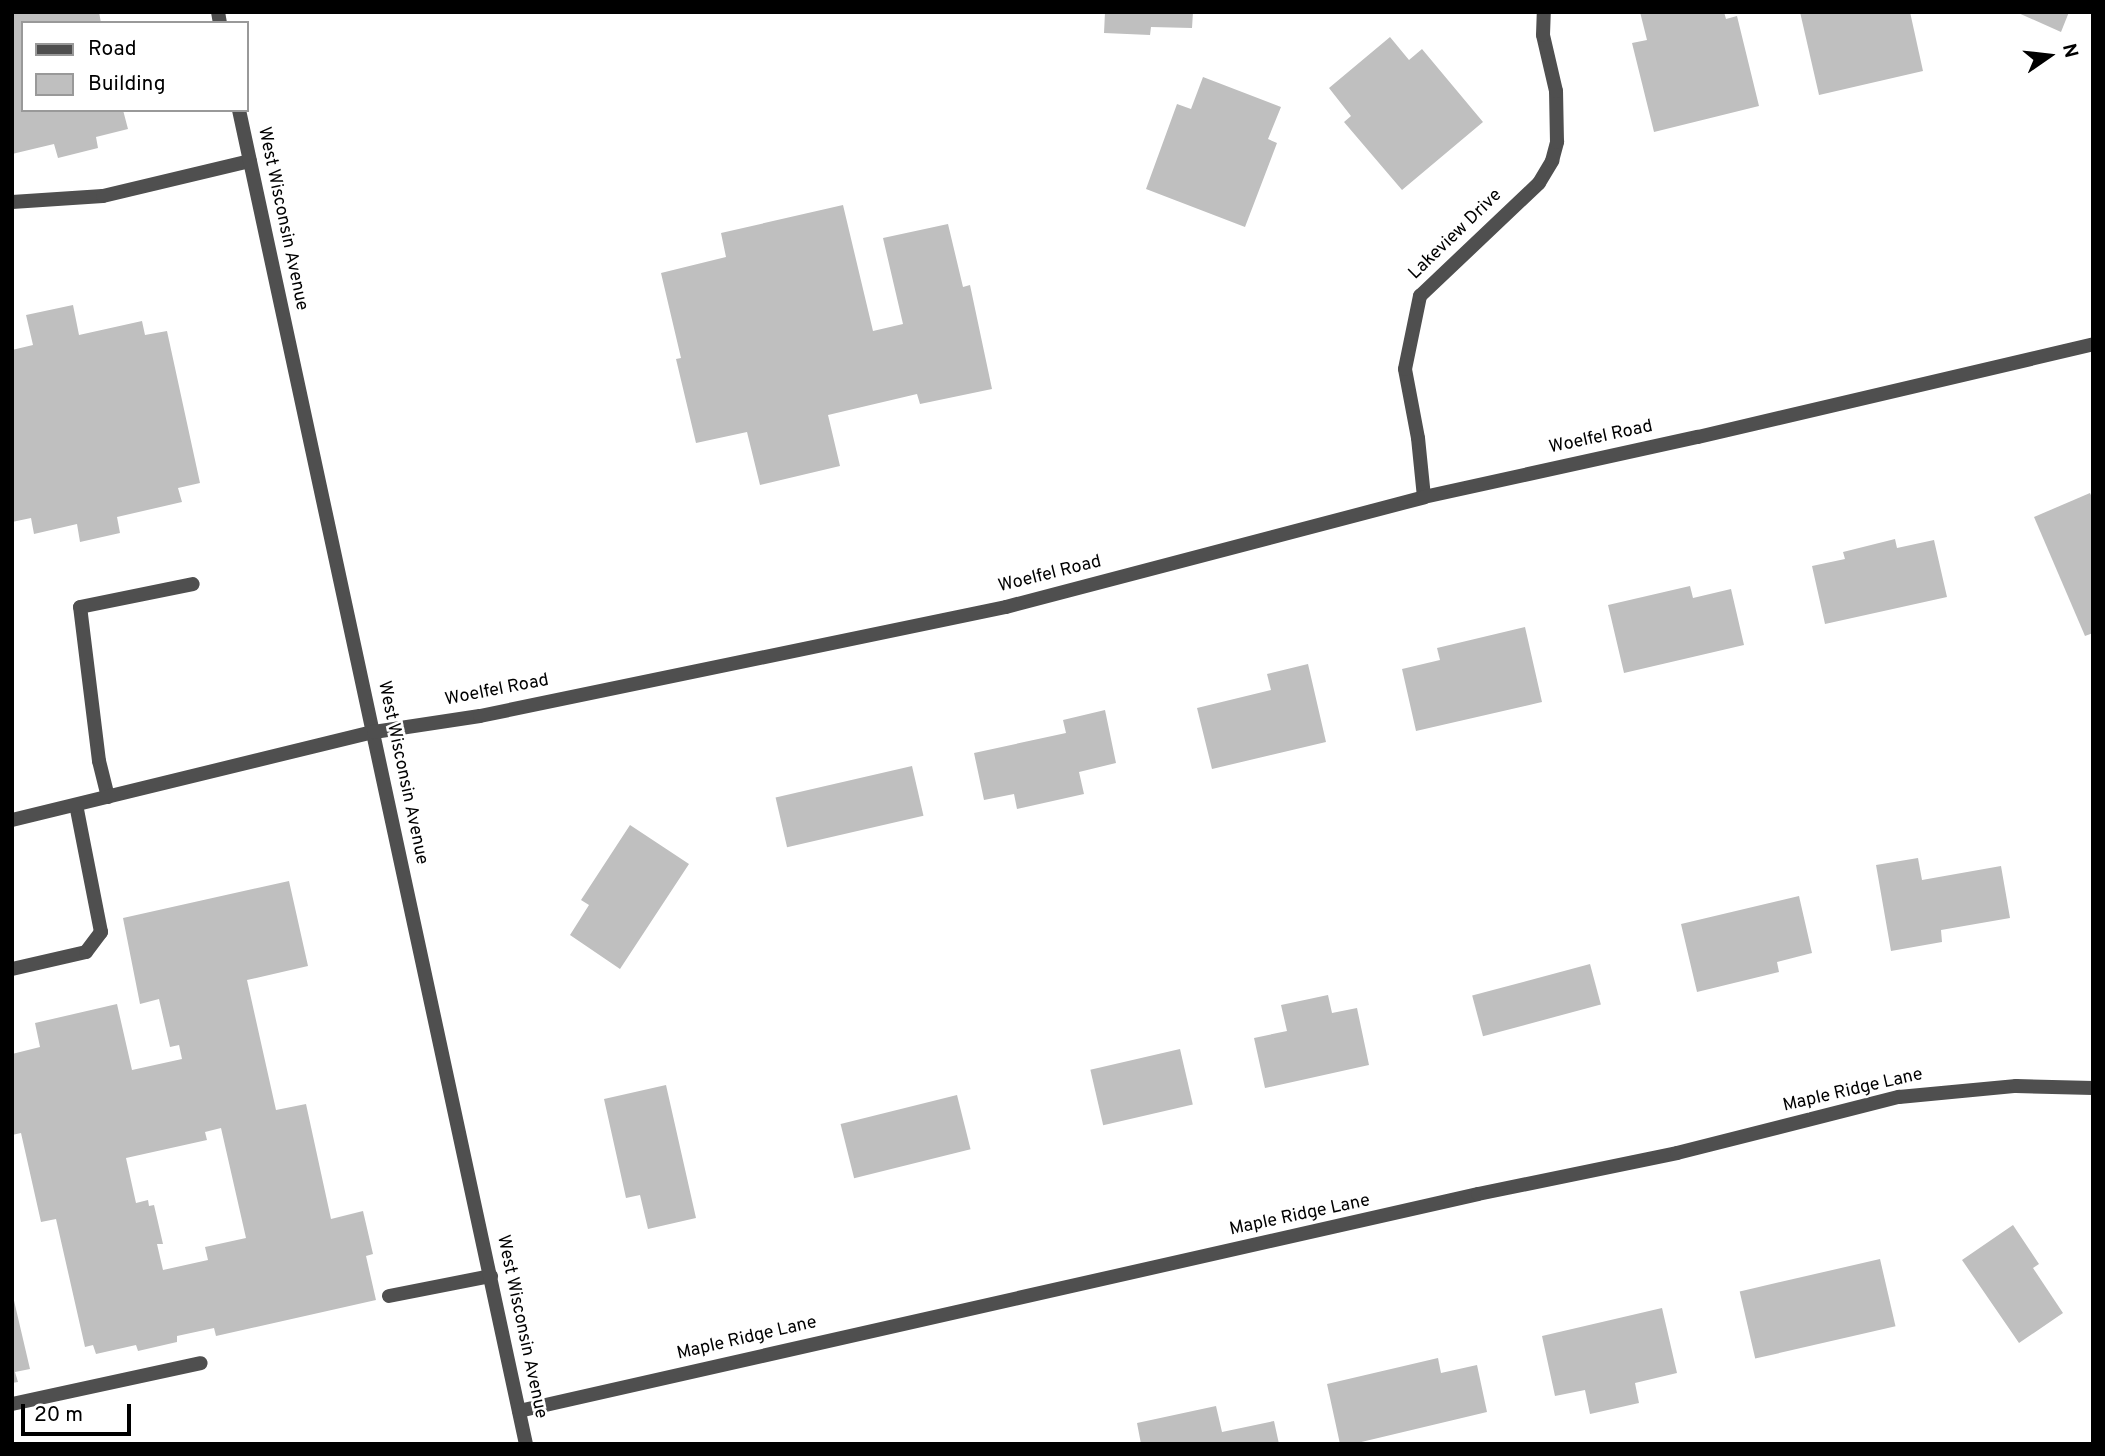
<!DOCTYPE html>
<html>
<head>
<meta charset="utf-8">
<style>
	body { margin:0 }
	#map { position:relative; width:2105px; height:1456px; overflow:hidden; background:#fff; font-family:Overpass,sans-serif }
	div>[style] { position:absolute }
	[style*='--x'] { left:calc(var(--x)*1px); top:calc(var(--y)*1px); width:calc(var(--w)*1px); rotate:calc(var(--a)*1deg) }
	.building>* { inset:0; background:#bfbfbf; transform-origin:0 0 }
	.service>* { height:14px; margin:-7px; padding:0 7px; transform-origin:7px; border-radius:7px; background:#4f4f4f }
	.minor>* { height:14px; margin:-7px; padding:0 7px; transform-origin:7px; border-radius:7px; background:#4f4f4f }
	span { translate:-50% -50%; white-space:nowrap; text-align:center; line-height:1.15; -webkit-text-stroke:5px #fff; paint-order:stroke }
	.street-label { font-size:18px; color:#000 }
	.frame { position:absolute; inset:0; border:14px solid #000; pointer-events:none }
	.legend { position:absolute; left:21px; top:21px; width:228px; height:91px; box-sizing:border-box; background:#fff; border:2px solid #999; margin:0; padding:9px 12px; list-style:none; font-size:21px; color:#000 }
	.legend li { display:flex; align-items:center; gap:14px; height:35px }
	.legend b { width:35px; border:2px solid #999 }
	.north { position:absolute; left:2014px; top:21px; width:70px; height:70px; -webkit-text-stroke:5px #fff; paint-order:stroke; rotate:76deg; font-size:19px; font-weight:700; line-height:28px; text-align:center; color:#000 }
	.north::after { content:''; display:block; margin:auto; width:24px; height:32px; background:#000; clip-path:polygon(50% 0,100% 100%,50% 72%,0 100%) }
	.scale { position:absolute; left:21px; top:1404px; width:110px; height:32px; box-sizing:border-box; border:4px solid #000; border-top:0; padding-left:9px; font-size:21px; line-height:24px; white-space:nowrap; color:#000; -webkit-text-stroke:5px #fff; paint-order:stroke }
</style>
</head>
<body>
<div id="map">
	<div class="building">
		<i style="clip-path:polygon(12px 12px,99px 12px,101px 23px,23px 23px,23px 110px,123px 110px,128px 129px,96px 137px,98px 148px,58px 158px,54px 144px,12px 154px)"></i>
		<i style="clip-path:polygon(1105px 12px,1193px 12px,1192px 28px,1151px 27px,1150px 35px,1104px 33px)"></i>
		<i style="clip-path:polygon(1640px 12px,1724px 12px,1726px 19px,1737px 16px,1759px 106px,1654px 132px,1632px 43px,1647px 40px)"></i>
		<i style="clip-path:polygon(1800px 12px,1910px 12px,1923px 71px,1819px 95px)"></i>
		<i style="clip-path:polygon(2016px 12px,2069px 12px,2061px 32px)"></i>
		<i style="clip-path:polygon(1390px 37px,1409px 60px,1422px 49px,1483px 122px,1402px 190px,1344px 122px,1351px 116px,1329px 88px)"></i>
		<i style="clip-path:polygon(1203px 77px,1281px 107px,1268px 139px,1277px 143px,1245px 227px,1146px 189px,1177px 104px,1191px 109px)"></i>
		<i style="clip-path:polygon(843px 205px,873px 331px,903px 324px,883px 238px,948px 224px,963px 287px,970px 285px,992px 389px,920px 404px,917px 394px,828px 415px,840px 466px,760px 485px,747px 432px,696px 443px,676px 359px,681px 358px,661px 273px,726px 257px,721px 233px)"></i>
		<i style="clip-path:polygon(73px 305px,79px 335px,142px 321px,145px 335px,167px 331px,200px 483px,178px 488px,182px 502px,117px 517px,120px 533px,80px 542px,77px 524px,34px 534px,31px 518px,12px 522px,12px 350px,33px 345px,26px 315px)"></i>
		<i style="clip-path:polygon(2090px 493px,2093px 500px,2093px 633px,2085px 636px,2034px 517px)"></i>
		<i style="clip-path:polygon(1895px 539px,1897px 548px,1934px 540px,1947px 597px,1825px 624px,1812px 566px,1845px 559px,1843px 552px)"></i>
		<i style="clip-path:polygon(1690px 586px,1693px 598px,1731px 589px,1744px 645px,1624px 673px,1608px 605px)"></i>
		<i style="clip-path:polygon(1525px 627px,1542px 702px,1416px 731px,1402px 669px,1440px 660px,1437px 648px)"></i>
		<i style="clip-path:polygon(1308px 664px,1326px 742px,1212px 769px,1197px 708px,1271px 690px,1267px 674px)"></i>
		<i style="clip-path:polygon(1105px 710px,1116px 763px,1079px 772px,1084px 794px,1017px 809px,1014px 794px,984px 800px,974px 753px,1066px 733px,1063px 720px)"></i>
		<i style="left:912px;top:766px;width:51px;height:140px;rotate:77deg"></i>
		<i style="clip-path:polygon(630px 825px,689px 864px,620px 969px,570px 935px,589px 905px,581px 900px)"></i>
		<i style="clip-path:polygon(1918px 858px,1922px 880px,2001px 866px,2010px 918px,1941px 930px,1942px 942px,1891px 951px,1876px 865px)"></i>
		<i style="clip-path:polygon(evenodd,289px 881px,308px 966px,247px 980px,276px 1110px,306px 1104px,331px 1219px,363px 1211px,373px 1254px,366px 1256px,376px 1300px,216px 1336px,214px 1328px,177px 1336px,177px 1342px,138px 1351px,136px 1345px,96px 1354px,93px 1345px,85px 1347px,56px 1219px,41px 1222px,21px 1133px,12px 1135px,12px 1054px,40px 1047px,35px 1023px,117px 1004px,132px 1070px,182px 1059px,179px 1045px,170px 1047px,159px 999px,140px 1004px,123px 918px,289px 881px,221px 1128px,246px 1238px,205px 1247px,208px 1260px,163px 1270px,157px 1244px,163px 1244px,154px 1205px,149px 1206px,148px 1200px,136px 1203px,126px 1158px,207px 1140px,205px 1132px,221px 1128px)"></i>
		<i style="clip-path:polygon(1799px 896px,1812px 953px,1777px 962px,1779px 972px,1697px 992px,1681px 924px)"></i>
		<i style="left:1590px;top:964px;width:42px;height:122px;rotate:75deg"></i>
		<i style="clip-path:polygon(1328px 995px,1332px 1013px,1357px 1008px,1369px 1065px,1265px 1088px,1254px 1038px,1287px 1031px,1281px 1005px)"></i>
		<i style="left:1180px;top:1049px;width:57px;height:92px;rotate:77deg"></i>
		<i style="clip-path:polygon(666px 1085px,696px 1218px,648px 1229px,640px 1195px,626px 1198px,604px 1099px)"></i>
		<i style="left:957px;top:1095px;width:56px;height:120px;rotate:76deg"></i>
		<i style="clip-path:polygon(2013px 1225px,2039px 1264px,2033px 1268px,2063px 1313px,2019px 1343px,1962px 1260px)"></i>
		<i style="left:1880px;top:1259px;width:69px;height:144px;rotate:77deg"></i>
		<i style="clip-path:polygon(12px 1292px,30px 1369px,15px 1372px,18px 1382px,12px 1383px)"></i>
		<i style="clip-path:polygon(1662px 1308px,1677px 1373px,1635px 1383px,1639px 1403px,1590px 1414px,1585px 1390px,1555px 1396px,1542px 1336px)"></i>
		<i style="clip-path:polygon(1438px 1358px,1441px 1373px,1477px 1365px,1487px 1412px,1353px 1444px,1340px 1444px,1327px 1384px)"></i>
		<i style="clip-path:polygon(1216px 1406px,1222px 1432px,1274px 1421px,1279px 1444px,1141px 1444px,1137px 1423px)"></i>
	</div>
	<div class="service">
		<i style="--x:12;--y:202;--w:91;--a:-3.8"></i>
		<i style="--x:103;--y:196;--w:151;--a:-13.4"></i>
		<i style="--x:108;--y:797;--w:37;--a:-104"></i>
		<i style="--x:99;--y:761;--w:155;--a:-97"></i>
		<i style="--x:80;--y:607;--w:115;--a:-11.5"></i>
		<i style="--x:12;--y:969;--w:76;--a:-12.9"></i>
		<i style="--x:86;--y:952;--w:25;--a:-53"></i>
		<i style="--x:101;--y:932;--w:129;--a:-101.1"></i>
		<i style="--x:389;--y:1296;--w:104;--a:-11.1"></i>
		<i style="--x:12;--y:1404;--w:193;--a:-12.2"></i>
	</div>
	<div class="minor">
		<i style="--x:218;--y:12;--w:11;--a:80"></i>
		<i style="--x:239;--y:110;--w:1365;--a:77.86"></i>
		<i style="--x:1424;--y:497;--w:59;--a:-95.8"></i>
		<i style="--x:1418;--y:438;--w:70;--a:-100.7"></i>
		<i style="--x:1405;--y:369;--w:75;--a:-78.4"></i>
		<i style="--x:1420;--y:296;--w:164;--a:-43.5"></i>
		<i style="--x:1539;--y:183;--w:26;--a:-59"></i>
		<i style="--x:1552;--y:161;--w:20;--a:-75"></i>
		<i style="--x:1557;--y:142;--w:51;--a:-91.1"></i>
		<i style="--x:1556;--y:91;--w:57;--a:-103.1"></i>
		<i style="--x:1543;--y:35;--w:23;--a:-88"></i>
		<i style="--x:12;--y:820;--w:373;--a:-13.7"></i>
		<i style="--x:374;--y:732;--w:107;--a:-8.6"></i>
		<i style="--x:480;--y:716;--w:537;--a:-11.71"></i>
		<i style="--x:1006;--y:607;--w:432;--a:-14.7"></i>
		<i style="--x:1424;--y:497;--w:280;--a:-12.4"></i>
		<i style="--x:1698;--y:437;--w:406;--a:-13.2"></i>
		<i style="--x:519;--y:1411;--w:983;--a:-12.75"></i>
		<i style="--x:1478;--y:1194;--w:203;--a:-11.6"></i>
		<i style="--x:1677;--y:1153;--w:229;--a:-14.2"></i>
		<i style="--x:1899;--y:1097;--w:118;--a:-5.4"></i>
		<i style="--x:2016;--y:1086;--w:77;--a:1.5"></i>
	</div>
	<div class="street-label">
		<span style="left:282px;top:219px;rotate:78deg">West Wisconsin Avenue</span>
		<span style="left:1456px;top:235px;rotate:-44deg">Lakeview Drive</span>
		<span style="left:1601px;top:438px;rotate:-12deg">Woelfel Road</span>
		<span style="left:1050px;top:575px;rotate:-14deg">Woelfel Road</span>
		<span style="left:497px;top:691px;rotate:-11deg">Woelfel Road</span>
		<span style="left:402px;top:773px;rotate:78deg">West Wisconsin Avenue</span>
		<span style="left:1853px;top:1091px;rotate:-13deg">Maple Ridge Lane</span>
		<span style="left:1300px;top:1216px;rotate:-12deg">Maple Ridge Lane</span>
		<span style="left:521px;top:1327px;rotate:78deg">West Wisconsin Avenue</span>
		<span style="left:747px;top:1339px;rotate:-13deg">Maple Ridge Lane</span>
	</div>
	<div class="frame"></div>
	<ul class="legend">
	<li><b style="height:9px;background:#4f4f4f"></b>Road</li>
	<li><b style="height:19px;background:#bfbfbf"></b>Building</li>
	</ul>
	<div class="north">N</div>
	<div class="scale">20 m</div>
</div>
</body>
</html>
